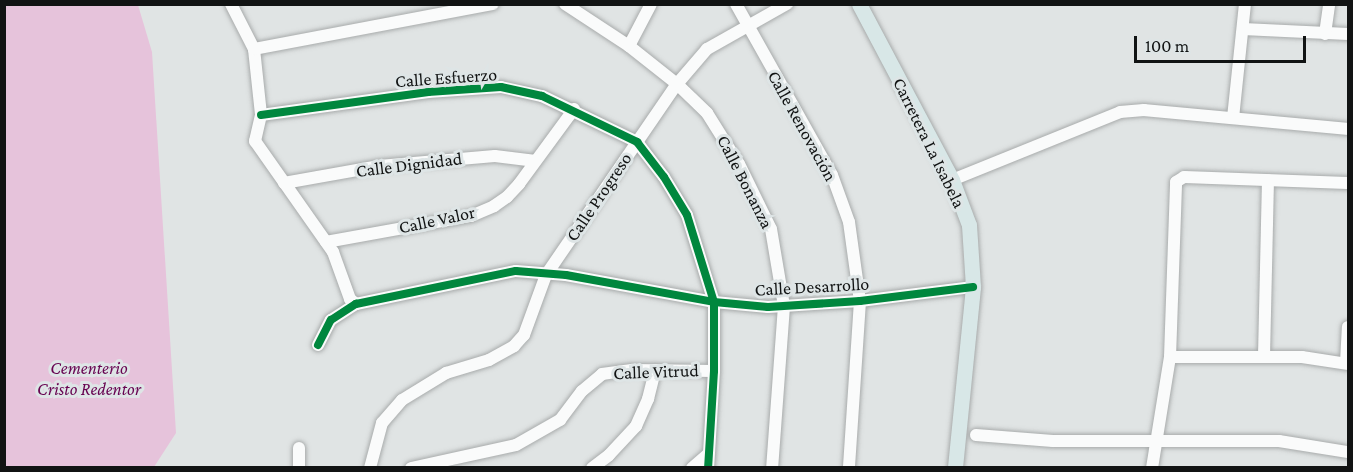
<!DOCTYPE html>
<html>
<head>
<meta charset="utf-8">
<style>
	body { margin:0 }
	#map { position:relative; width:1353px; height:472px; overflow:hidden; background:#e0e4e4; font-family:"Crimson Pro",serif }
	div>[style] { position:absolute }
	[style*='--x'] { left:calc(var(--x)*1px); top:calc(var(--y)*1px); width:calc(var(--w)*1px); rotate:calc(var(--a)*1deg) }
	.green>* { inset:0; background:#e6c3db }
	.roads { filter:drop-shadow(0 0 2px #a8abab) drop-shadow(0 0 2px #a8abab) }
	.minor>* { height:12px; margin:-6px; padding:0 6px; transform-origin:6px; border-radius:6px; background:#fafbfb }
	.major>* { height:15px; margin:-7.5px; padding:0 7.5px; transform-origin:7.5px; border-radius:7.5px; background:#d8e7e7 }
	.cycleway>* { height:8px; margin:-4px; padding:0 4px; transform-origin:4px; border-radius:4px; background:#00873e }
	span { translate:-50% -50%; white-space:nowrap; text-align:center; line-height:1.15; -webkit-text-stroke:6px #dee5e6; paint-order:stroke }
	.street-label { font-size:18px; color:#111313 }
	.park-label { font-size:18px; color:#670351; font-style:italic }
	.frame { position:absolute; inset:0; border:6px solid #111313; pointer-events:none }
	.scale { position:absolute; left:1134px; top:36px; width:172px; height:27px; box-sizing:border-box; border:3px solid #111313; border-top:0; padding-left:8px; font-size:18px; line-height:21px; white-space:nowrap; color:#111313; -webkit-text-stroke:4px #dee5e6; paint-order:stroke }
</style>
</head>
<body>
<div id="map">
	<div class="green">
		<i style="clip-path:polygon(4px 5px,138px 5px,152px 52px,176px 433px,154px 467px,5px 467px)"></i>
	</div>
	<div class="roads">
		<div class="minor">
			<i style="--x:231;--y:4;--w:51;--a:62.9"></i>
			<i style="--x:254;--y:49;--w:66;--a:83.9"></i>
			<i style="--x:261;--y:115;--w:27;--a:103"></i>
			<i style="--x:255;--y:141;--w:136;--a:54.9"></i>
			<i style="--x:333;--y:252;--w:50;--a:70.1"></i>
			<i style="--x:350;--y:299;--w:8;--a:40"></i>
			<i style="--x:565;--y:4;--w:77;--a:33.3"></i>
			<i style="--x:629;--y:46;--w:61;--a:38.4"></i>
			<i style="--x:677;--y:84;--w:42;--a:44"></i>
			<i style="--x:707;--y:113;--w:60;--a:57.9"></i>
			<i style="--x:739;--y:164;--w:72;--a:63.8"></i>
			<i style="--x:771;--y:229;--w:78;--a:80.4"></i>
			<i style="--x:784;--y:306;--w:162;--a:94.2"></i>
			<i style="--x:736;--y:4;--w:196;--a:60.7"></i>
			<i style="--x:832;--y:175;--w:50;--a:70.1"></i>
			<i style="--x:849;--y:222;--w:80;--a:82.1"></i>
			<i style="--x:860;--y:301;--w:167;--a:93.8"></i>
			<i style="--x:1243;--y:29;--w:105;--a:2.7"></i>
			<i style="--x:1325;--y:34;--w:30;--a:-82"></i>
			<i style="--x:629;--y:46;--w:47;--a:-62.4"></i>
			<i style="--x:254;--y:49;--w:243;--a:-10.7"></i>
			<i style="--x:261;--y:115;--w:169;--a:-7.8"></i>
			<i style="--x:428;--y:92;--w:73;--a:-3.9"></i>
			<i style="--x:501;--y:87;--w:42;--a:12.4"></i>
			<i style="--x:542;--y:96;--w:106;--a:25.8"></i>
			<i style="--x:637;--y:142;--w:44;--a:52.4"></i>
			<i style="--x:664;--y:177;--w:44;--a:58.8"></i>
			<i style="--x:687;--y:215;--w:91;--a:72.8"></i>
			<i style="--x:714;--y:302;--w:69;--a:90"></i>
			<i style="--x:714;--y:371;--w:97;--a:93.5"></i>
			<i style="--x:1233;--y:118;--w:115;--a:-84"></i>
			<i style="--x:952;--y:180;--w:181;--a:-22"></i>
			<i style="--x:1120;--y:112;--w:24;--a:-5"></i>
			<i style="--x:1144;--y:110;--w:205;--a:5.3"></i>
			<i style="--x:284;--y:183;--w:97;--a:-10.1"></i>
			<i style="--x:379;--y:166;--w:116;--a:-4.9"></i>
			<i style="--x:495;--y:156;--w:39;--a:7"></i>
			<i style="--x:326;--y:242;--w:147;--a:-10.2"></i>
			<i style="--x:471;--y:216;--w:25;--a:-23"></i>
			<i style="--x:494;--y:206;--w:16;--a:-35"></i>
			<i style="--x:507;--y:197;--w:18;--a:-47"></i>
			<i style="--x:519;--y:184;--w:93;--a:-53.7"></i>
			<i style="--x:318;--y:345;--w:28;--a:-63"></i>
			<i style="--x:331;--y:320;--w:30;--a:-33"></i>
			<i style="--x:356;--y:304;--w:163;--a:-11.7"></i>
			<i style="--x:516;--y:271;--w:50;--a:4.6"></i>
			<i style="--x:566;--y:275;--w:150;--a:10.3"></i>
			<i style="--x:714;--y:302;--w:54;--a:5.3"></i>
			<i style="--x:768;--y:307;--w:92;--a:-3.7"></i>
			<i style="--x:860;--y:301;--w:114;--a:-7.1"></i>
			<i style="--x:1264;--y:356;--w:176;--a:-88.7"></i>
			<i style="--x:1170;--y:357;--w:132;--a:0"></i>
			<i style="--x:1302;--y:357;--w:47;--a:8.7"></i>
			<i style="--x:1346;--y:363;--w:36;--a:-87"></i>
			<i style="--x:976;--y:435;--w:77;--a:4.5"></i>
			<i style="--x:1053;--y:441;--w:226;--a:0"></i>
			<i style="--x:1279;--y:441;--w:70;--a:9.1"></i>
			<i style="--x:299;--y:448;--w:20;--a:90"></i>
			<i style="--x:370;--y:468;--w:47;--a:-75.1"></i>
			<i style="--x:382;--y:423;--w:30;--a:-49"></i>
			<i style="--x:402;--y:400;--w:52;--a:-31.5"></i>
			<i style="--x:446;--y:373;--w:45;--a:-16.8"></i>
			<i style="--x:489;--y:360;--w:29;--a:-29"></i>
			<i style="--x:514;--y:346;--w:15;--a:-48"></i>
			<i style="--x:524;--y:335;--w:64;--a:-69.9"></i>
			<i style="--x:546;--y:275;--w:232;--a:-55.6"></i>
			<i style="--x:677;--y:84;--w:46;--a:-49.4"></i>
			<i style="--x:707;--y:49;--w:92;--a:-29.4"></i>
			<i style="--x:411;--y:468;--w:107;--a:-12.4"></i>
			<i style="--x:516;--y:445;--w:51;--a:-29.6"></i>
			<i style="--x:560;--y:420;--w:36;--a:-53"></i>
			<i style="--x:582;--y:391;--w:26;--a:-40"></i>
			<i style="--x:602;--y:374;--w:30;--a:-8"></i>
			<i style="--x:632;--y:370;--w:82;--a:0.7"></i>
			<i style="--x:592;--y:468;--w:21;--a:-37"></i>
			<i style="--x:609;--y:455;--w:40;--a:-47"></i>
			<i style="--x:636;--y:426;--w:30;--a:-66"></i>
			<i style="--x:648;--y:399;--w:30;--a:-76"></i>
			<i style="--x:692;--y:468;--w:21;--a:-41"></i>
			<i style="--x:1152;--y:468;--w:112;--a:-80.8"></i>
			<i style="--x:1170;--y:357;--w:175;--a:-88"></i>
			<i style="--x:1176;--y:182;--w:9;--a:-32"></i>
			<i style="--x:1184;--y:177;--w:164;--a:2.1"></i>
		</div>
		<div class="major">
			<i style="--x:859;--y:4;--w:199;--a:62.1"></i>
			<i style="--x:952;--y:180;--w:48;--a:69.3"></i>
			<i style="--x:969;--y:225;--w:62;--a:86.3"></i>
			<i style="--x:973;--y:287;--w:182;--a:95.7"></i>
		</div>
	</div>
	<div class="cycleway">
		<i style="--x:261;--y:115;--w:169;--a:-7.8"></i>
		<i style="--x:428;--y:92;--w:73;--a:-3.9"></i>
		<i style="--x:501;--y:87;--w:42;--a:12.4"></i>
		<i style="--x:542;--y:96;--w:106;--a:25.8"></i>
		<i style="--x:637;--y:142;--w:44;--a:52.4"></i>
		<i style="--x:664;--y:177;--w:44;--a:58.8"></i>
		<i style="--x:687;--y:215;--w:91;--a:72.8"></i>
		<i style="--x:714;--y:302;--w:69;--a:90"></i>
		<i style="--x:714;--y:371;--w:97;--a:93.5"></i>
		<i style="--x:318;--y:345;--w:28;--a:-63"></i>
		<i style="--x:331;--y:320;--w:30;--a:-33"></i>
		<i style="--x:356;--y:304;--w:163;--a:-11.7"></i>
		<i style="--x:516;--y:271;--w:50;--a:4.6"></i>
		<i style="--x:566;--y:275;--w:150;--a:10.3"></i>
		<i style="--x:714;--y:302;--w:54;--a:5.3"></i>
		<i style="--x:768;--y:307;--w:92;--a:-3.7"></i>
		<i style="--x:860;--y:301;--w:114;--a:-7.1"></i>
	</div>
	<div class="street-label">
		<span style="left:446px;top:78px;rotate:-4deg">Calle Esfuerzo</span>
		<span style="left:802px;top:126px;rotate:61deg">Calle Renovación</span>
		<span style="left:929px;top:143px;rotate:64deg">Carretera La Isabela</span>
		<span style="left:409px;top:165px;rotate:-7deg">Calle Dignidad</span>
		<span style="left:745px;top:182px;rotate:63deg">Calle Bonanza</span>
		<span style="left:599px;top:197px;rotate:-56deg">Calle Progreso</span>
		<span style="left:437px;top:220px;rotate:-12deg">Calle Valor</span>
		<span style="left:812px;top:287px;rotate:-3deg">Calle Desarrollo</span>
		<span style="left:656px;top:372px;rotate:-2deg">Calle Vitrud</span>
	</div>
	<div class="park-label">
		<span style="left:89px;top:379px">Cementerio<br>Cristo Redentor</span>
	</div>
	<div class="frame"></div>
	<div class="scale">100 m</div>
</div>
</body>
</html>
